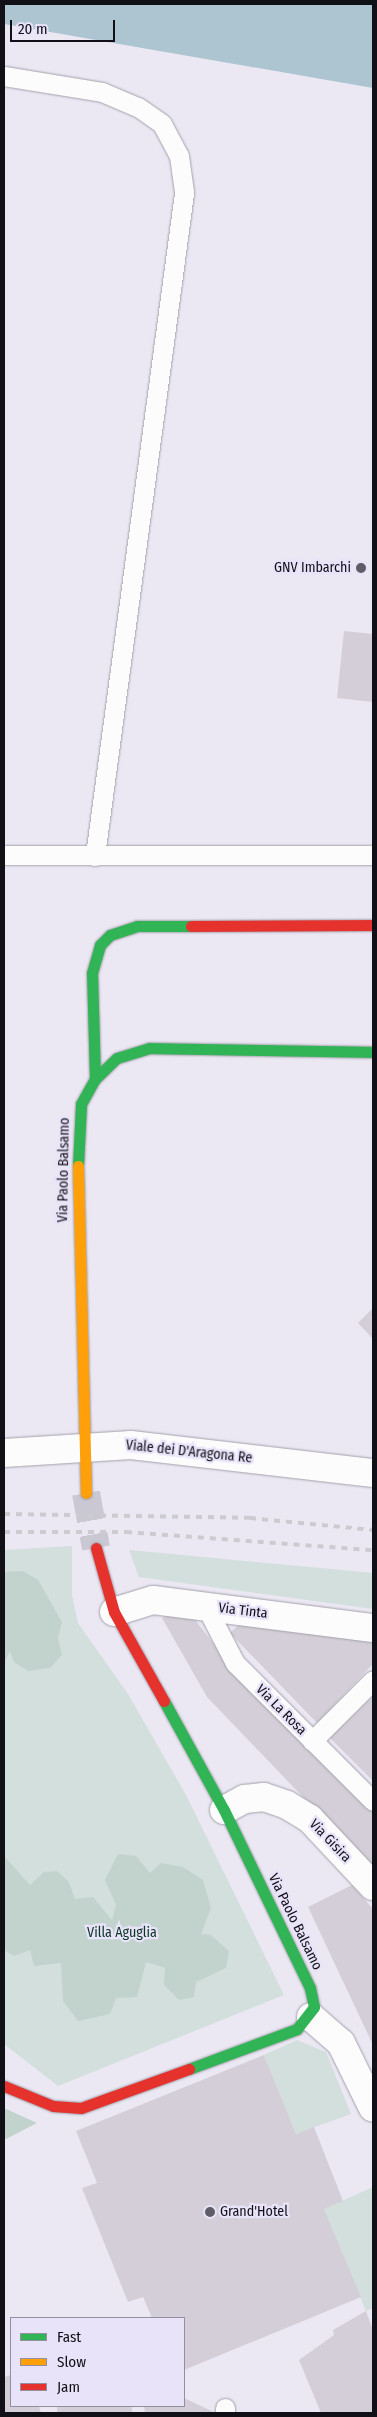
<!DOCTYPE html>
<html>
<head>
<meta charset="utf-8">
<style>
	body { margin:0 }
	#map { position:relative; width:377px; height:2417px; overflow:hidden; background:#ebe8f4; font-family:"Fira Sans Condensed",sans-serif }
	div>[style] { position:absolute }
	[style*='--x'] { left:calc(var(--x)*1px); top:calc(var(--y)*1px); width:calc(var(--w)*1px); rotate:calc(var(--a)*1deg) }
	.green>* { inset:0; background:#d2dfdc }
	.forest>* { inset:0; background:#c2d3ce }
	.water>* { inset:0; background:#adc4d1 }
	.building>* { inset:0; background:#d4ced8; transform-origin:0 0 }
	.secondary-tunnel>* { height:28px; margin-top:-14px; transform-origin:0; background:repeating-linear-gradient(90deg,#cac8d3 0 28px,transparent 0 42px) }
	.roads { filter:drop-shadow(0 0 1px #a3a1aa) drop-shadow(0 0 1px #a3a1aa) }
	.lane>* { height:19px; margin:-9.5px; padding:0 9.5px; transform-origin:9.5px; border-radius:9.5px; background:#fcfcfd }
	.street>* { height:28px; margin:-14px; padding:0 14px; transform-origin:14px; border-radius:14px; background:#fcfcfd }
	.fast>* { height:11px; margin:-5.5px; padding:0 5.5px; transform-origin:5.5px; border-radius:5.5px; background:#30b455 }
	.slow>* { height:11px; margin:-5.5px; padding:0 5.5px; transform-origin:5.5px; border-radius:5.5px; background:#ff9f0a }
	.jam>* { height:11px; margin:-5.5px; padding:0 5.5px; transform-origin:5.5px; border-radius:5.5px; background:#e5322d }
	.rail>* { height:4px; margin-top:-2px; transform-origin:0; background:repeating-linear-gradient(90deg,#cccbcf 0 6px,transparent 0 12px) }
	.dots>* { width:14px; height:14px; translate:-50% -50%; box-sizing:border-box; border:2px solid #e8e3f9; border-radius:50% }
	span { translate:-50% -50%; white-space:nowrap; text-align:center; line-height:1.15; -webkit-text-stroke:4.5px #e8e3f9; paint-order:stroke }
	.poi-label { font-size:14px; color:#121017 }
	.right { translate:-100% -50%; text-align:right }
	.left { translate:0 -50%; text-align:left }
	.street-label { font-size:14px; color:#121017 }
	.park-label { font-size:14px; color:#0a3624 }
	.frame { position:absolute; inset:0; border:5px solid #121017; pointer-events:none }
	.legend { position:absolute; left:10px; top:2317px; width:175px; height:90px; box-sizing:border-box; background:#e8e3f9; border:1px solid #928f9f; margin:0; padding:6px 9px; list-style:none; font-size:15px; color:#121017 }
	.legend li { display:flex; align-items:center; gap:10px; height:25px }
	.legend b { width:25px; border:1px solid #928f9f }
	.scale { position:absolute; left:10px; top:20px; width:105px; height:22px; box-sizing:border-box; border:2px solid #121017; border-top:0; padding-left:6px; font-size:15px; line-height:18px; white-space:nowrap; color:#121017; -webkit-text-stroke:4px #e8e3f9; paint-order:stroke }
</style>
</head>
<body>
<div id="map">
	<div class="green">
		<i style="clip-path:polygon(72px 1546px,72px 1595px,78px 1623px,128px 1694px,186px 1795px,284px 1995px,58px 2086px,4px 2044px,4px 1550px)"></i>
		<i style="clip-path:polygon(129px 1550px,373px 1573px,373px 1609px,139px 1577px)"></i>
		<i style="clip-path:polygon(297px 2040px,326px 2052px,351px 2114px,296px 2134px,264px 2055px)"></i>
		<i style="clip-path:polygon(373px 2187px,373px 2308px,366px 2311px,324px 2209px)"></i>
	</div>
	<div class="forest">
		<i style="clip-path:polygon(23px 1571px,38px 1580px,62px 1622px,58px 1638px,62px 1655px,50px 1668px,28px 1671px,14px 1662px,10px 1651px,4px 1663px,4px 1572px)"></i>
		<i style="clip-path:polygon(118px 1854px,136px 1856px,150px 1873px,161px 1863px,183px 1867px,203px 1880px,211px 1908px,201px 1934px,211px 1935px,229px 1951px,226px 1968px,196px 1982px,194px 1997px,179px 2000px,164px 1985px,165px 1968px,146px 1962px,137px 1997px,116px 1998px,110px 2014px,78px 2021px,63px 2001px,61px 1963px,34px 1966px,30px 1950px,14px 1956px,4px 1950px,4px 1856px,30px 1885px,44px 1872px,57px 1871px,69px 1882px,75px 1899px,93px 1897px,112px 1920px,116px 1905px,105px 1880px)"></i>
		<i style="clip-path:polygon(4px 2108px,37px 2123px,4px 2140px)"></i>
	</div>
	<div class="water">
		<i style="clip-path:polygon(4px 4px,373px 4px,373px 88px,4px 24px)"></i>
	</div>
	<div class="building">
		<i style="clip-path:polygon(344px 631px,373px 634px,373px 702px,337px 698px)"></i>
		<i style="clip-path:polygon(373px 1308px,373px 1339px,358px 1323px)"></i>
		<i style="clip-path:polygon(185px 1607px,231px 1666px,373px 1810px,373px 1870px,207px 1697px,162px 1618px)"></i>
		<i style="clip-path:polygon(247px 1617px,373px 1635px,373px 1664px,317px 1723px,230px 1633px)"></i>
		<i style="clip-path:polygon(373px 1696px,373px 1781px,330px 1738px)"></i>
		<i style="clip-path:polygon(352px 1885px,373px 1909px,373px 2045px,308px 1907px)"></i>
		<i style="clip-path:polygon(264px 2055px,296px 2134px,314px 2127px,343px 2201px,324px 2209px,361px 2297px,184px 2370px,184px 2318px,152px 2318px,143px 2297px,128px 2302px,82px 2188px,97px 2183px,76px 2131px)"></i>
		<i style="clip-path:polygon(366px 2311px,373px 2330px,373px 2413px,321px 2413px,299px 2360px,334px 2335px,333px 2330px)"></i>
		<i style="clip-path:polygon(11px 2375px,11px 2406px,39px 2406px,41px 2413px,4px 2413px,4px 2377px)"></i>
		<i style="clip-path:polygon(184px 2398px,216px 2413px,145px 2413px,144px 2406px,184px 2406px)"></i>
		<i style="left:57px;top:2406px;width:75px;height:7px"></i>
	</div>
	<div class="secondary-tunnel">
		<i style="--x:86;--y:1493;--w:56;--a:79.7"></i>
	</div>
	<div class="roads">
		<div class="lane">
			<i style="--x:4;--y:76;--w:99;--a:9.3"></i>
			<i style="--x:102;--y:92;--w:39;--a:23"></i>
			<i style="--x:138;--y:107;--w:29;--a:35"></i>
			<i style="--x:162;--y:124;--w:36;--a:62"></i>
			<i style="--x:179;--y:156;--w:37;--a:82"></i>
			<i style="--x:184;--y:193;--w:669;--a:97.65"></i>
			<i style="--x:4;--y:855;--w:369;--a:0"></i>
			<i style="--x:206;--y:1607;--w:63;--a:62.6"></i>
			<i style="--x:235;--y:1663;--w:195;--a:45"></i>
			<i style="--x:312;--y:1741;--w:86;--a:-45"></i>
			<i style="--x:225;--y:2408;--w:5;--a:90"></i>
		</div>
		<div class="street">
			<i style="--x:4;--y:1453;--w:127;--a:-3.6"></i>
			<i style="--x:131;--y:1445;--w:244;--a:6.6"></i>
			<i style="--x:114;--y:1612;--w:41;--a:-17.1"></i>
			<i style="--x:153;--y:1600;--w:222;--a:7.3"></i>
			<i style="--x:224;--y:1810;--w:24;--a:-28"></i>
			<i style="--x:245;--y:1799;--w:19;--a:-6"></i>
			<i style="--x:264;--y:1797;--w:24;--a:19"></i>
			<i style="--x:287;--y:1805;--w:27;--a:31"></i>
			<i style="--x:310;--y:1819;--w:92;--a:46.8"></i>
			<i style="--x:311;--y:2017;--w:40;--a:41"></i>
			<i style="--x:341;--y:2043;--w:72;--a:63.8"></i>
		</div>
		<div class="fast">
			<i style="--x:95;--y:1079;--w:106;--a:-91.6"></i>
			<i style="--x:92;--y:973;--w:29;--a:-74"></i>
			<i style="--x:100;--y:945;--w:14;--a:-45"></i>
			<i style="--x:110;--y:935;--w:28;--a:-18"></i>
			<i style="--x:137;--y:926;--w:54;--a:0"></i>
			<i style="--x:78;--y:1166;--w:62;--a:-87.2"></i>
			<i style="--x:81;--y:1104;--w:29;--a:-61"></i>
			<i style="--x:95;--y:1079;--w:30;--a:-44"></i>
			<i style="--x:117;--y:1058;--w:34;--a:-17"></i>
			<i style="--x:149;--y:1048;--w:224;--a:1"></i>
			<i style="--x:164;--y:1701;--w:124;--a:61.2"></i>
			<i style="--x:224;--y:1810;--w:198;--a:64.2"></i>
			<i style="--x:310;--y:1988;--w:19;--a:78"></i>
			<i style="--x:314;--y:2007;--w:28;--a:128"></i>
			<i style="--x:297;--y:2029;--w:115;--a:159.7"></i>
		</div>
		<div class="slow">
			<i style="--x:78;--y:1166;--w:327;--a:88.6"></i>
		</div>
		<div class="jam">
			<i style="--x:191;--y:926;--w:182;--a:-0.3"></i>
			<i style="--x:96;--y:1548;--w:66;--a:74.3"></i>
			<i style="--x:114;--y:1612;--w:102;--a:60.7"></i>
			<i style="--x:4;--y:2086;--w:53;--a:22.2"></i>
			<i style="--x:53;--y:2106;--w:28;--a:4"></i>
			<i style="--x:81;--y:2108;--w:115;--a:-19.9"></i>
		</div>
	</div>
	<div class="rail">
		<i style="--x:4;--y:1514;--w:246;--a:0.9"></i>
		<i style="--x:250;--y:1518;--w:124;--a:5.6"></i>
		<i style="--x:4;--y:1532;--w:122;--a:0"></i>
		<i style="--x:126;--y:1532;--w:248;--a:4.2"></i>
	</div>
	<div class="dots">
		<i style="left:361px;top:568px;background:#5e5c64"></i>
		<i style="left:210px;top:2212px;background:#5e5c64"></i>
	</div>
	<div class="poi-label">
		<span class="right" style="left:351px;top:568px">GNV Imbarchi</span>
		<span class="left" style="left:220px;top:2212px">Grand'Hotel</span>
	</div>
	<div class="street-label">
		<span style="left:64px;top:1170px;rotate:-89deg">Via Paolo Balsamo</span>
		<span style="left:189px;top:1452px;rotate:6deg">Viale dei D'Aragona Re</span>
		<span style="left:243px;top:1611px;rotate:7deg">Via Tinta</span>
		<span style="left:281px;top:1710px;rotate:45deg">Via La Rosa</span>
		<span style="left:330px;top:1841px;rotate:46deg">Via Gisira</span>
		<span style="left:295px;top:1922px;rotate:64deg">Via Paolo Balsamo</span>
	</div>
	<div class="park-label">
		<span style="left:122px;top:1933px">Villa Aguglia</span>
	</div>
	<div class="frame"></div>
	<ul class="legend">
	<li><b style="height:6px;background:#30b455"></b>Fast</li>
	<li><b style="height:6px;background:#ff9f0a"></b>Slow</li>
	<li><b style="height:6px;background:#e5322d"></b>Jam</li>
	</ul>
	<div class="scale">20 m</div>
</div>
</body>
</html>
